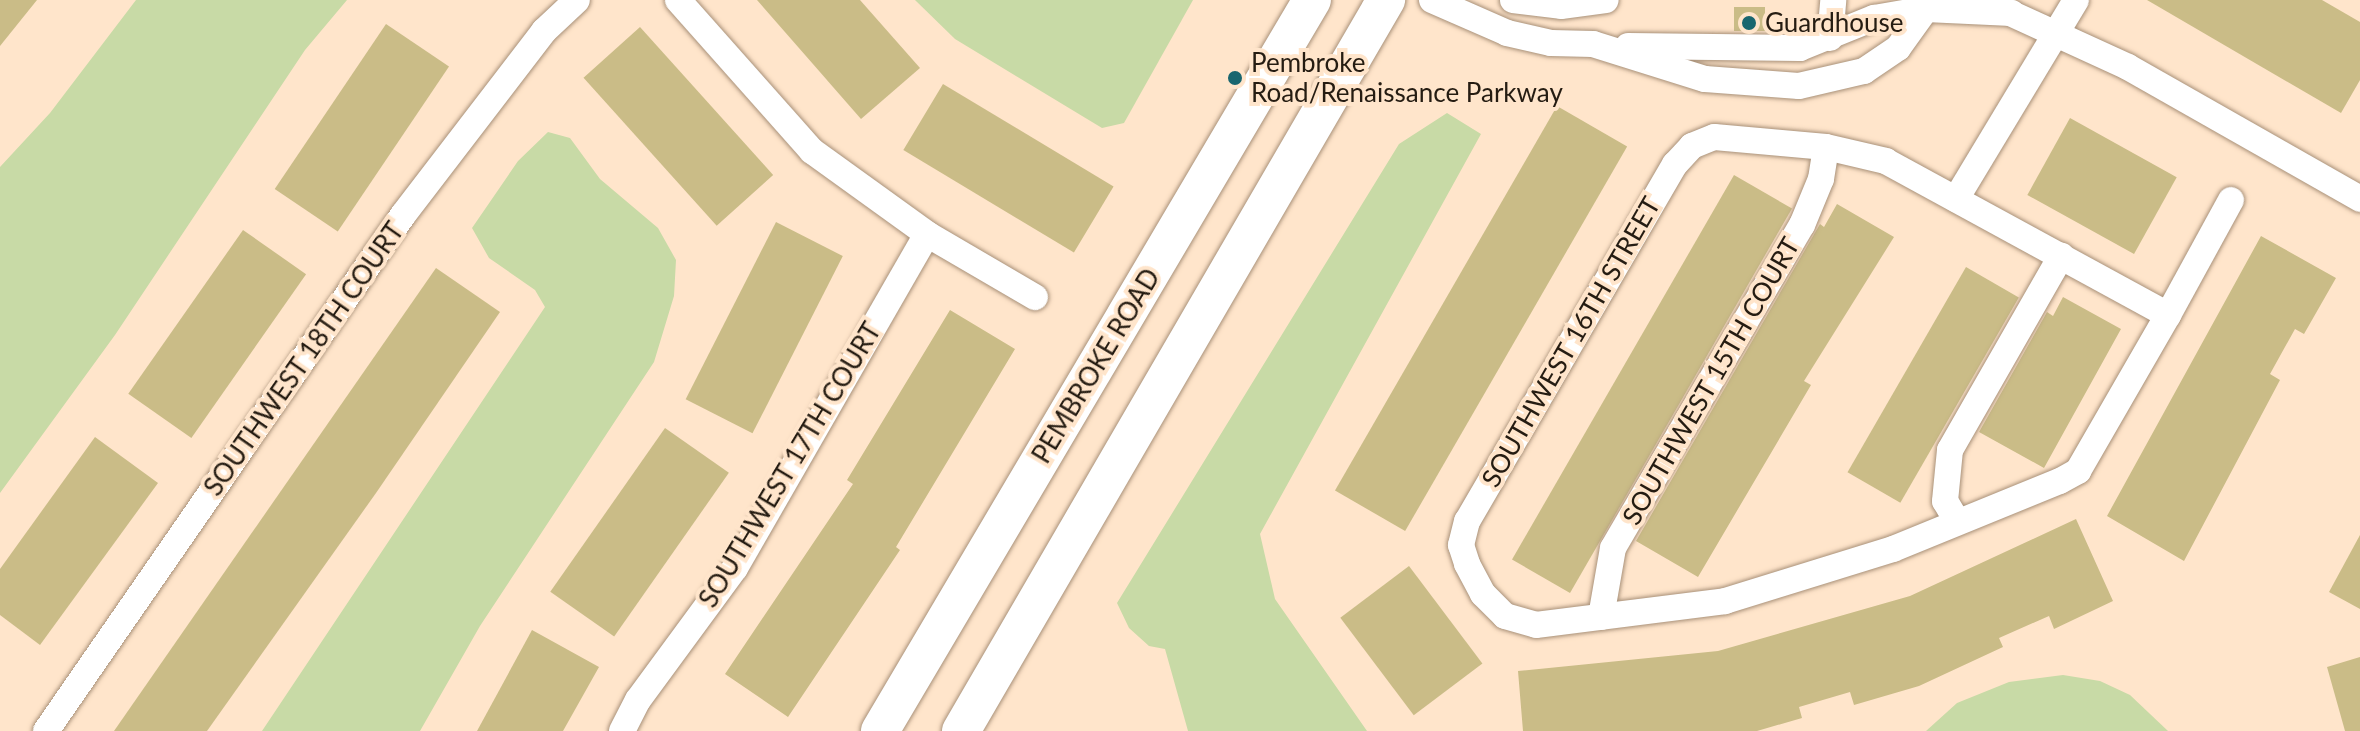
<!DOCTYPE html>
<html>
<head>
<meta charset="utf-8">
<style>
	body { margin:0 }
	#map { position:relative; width:2360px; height:731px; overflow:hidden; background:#ffe5cb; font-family:Lato,sans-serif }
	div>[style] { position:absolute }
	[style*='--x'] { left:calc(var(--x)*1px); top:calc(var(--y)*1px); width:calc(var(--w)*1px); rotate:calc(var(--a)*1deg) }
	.water>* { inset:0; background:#c8daa6 }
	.building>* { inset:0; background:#cabc87; transform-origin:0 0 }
	.roads { filter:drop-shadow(0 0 2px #a99179) drop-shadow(0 0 2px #a99179) }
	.minor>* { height:26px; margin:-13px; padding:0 13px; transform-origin:13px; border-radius:13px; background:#fff }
	.secondary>* { height:38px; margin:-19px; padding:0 19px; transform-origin:19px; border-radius:19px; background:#fff }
	.dots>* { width:22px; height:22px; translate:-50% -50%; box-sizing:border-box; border:4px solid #ffe5cb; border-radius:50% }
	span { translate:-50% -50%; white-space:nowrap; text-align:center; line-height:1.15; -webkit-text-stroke:8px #ffe5cb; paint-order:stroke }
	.poi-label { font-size:26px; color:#251c12 }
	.left { translate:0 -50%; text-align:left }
	.street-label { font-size:26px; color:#251c12 }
</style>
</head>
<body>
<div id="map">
	<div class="water">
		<i style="clip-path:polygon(136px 0,347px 0,305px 50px,115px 335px,0 493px,0 167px,50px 113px)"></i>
		<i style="clip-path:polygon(915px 0,1193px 0,1124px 123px,1102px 128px,955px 39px)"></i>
		<i style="clip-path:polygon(1447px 113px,1481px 134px,1260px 534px,1275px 599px,1367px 731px,1188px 731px,1165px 649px,1149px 646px,1129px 628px,1117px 603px,1399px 144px)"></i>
		<i style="clip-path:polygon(548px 132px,570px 138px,600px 179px,658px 228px,676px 260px,674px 296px,654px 362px,480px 626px,420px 731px,262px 731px,545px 307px,535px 290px,489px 258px,472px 228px,518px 161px)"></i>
		<i style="clip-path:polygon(2063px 675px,2100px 681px,2130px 695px,2168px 731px,1926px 731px,1957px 703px,2009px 682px)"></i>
	</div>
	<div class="building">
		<i style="clip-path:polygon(0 0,37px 0,0 46px)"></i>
		<i style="clip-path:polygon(757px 0,860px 0,920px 68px,861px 119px)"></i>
		<i style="clip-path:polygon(2147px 0,2322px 0,2360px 22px,2360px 80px,2341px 113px)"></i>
		<i style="left:1734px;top:7px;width:31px;height:24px"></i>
		<i style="left:386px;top:24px;width:76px;height:199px;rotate:34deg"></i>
		<i style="left:640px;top:27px;width:199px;height:76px;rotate:48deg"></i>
		<i style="left:943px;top:84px;width:199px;height:77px;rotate:31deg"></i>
		<i style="left:1557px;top:106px;width:81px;height:444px;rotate:30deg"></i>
		<i style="left:2070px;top:118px;width:122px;height:88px;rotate:29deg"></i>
		<i style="left:1734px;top:175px;width:67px;height:444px;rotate:30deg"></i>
		<i style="clip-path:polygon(1837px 204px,1894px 237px,1804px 381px,1811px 385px,1698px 577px,1636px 541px,1820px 224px,1824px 227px)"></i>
		<i style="left:776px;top:222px;width:75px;height:199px;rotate:27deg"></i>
		<i style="left:243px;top:230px;width:77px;height:200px;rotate:35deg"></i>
		<i style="clip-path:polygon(2261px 236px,2336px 278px,2304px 334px,2295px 329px,2270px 374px,2280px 380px,2184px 561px,2107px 516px)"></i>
		<i style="left:1966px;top:267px;width:61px;height:237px;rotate:30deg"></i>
		<i style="clip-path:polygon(436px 268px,500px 312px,376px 493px,207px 731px,114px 731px)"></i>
		<i style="clip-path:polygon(2063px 297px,2121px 329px,2044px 468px,1979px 432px,2047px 312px,2053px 316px)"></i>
		<i style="clip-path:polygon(950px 310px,1015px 349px,896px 547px,900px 550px,788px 717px,725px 674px,853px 484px,847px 480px)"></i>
		<i style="left:665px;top:428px;width:78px;height:200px;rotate:35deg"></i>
		<i style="clip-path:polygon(95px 437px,158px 483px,40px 645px,0 615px,0 569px)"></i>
		<i style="clip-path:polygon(2076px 519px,2113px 601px,2054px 629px,2049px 616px,1999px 638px,2003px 647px,1919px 686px,1854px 705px,1850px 692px,1799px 707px,1802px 718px,1757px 731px,1523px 731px,1518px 671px,1718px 651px,1910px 596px)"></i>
		<i style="clip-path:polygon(2360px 535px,2360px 609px,2329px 592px)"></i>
		<i style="left:1409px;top:566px;width:122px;height:86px;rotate:53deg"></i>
		<i style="clip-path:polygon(532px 630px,599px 667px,563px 731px,477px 731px)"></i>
		<i style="clip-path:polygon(2360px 657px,2360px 731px,2345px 731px,2327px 667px)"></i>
	</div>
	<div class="roads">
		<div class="minor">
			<i style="--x:678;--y:0;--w:202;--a:48.4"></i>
			<i style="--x:812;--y:151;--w:142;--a:35.8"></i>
			<i style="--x:927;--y:234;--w:125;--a:30.3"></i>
			<i style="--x:1432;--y:0;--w:82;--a:23.7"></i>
			<i style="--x:1507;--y:33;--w:45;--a:12.8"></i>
			<i style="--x:1551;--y:43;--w:42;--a:1.4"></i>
			<i style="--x:1593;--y:44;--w:117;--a:17.4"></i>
			<i style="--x:1705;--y:79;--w:94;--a:4.3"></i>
			<i style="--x:1799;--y:86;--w:67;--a:-13"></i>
			<i style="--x:1864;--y:71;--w:41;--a:-34.1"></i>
			<i style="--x:1898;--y:48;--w:48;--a:-54.3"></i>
			<i style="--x:1926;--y:9;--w:86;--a:2.7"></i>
			<i style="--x:1513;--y:0;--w:48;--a:7.1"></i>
			<i style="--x:1561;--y:6;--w:45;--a:-7.6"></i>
			<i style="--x:1997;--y:7;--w:144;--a:24.6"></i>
			<i style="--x:2128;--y:67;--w:267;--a:29.6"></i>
			<i style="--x:1830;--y:38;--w:38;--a:-85"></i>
			<i style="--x:1628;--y:46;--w:172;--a:0.7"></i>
			<i style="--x:1800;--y:48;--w:80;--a:-22.1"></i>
			<i style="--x:1874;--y:18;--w:53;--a:-9.8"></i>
			<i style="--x:1956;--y:199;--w:232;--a:-58.9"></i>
			<i style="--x:2168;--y:315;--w:321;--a:-151.4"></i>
			<i style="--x:1886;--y:161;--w:62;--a:-166.9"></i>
			<i style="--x:1826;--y:147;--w:112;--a:-174.9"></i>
			<i style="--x:1714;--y:137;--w:24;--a:158"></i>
			<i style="--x:1692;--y:146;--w:25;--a:133"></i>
			<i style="--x:1675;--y:164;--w:413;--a:120.2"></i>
			<i style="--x:1467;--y:521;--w:25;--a:104"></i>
			<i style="--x:1461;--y:545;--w:20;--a:72"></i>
			<i style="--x:1467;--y:564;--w:34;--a:62"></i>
			<i style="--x:1483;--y:594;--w:31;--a:45"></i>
			<i style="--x:1505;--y:616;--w:32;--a:16"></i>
			<i style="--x:1536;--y:625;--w:191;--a:-7.2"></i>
			<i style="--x:1725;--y:601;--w:176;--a:-17.2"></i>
			<i style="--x:1893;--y:549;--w:180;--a:-22.2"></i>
			<i style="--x:2060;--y:481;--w:21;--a:-29"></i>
			<i style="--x:2078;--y:471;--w:180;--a:-60"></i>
			<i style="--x:2168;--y:315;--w:131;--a:-61.3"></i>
			<i style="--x:1957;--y:521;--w:23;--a:-121"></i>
			<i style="--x:1945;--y:501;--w:51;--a:-84.4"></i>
			<i style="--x:1950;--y:450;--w:224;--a:-60.2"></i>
			<i style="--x:1601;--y:617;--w:70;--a:-80.1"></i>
			<i style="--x:1613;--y:548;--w:374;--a:-59.7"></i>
			<i style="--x:1802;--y:225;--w:50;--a:-67.6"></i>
			<i style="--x:1821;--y:179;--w:32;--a:-81"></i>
			<i style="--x:46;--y:731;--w:627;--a:-55.32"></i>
			<i style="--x:403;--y:215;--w:232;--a:-52.5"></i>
			<i style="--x:544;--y:31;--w:45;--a:-43.2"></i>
			<i style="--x:622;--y:731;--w:35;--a:-63"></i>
			<i style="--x:638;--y:700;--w:164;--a:-53.7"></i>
			<i style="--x:735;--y:568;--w:385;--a:-60.1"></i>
		</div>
		<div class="secondary">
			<i style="--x:880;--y:731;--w:849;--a:-59.42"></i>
			<i style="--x:961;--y:731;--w:846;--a:-59.83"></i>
		</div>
	</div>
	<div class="dots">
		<i style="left:1749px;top:23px;background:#19666f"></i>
		<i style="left:1235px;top:78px;background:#19666f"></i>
	</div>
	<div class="poi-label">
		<span class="left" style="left:1765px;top:23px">Guardhouse</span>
		<span class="left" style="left:1251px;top:78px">Pembroke<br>Road/Renaissance Parkway</span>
	</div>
	<div class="street-label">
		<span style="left:1571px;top:342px;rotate:-60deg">SOUTHWEST 16TH STREET</span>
		<span style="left:304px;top:359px;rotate:-55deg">SOUTHWEST 18TH COURT</span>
		<span style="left:1096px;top:366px;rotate:-59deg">PEMBROKE ROAD</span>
		<span style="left:1711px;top:381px;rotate:-60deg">SOUTHWEST 15TH COURT</span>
		<span style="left:790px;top:465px;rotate:-59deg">SOUTHWEST 17TH COURT</span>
	</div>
</div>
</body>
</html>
